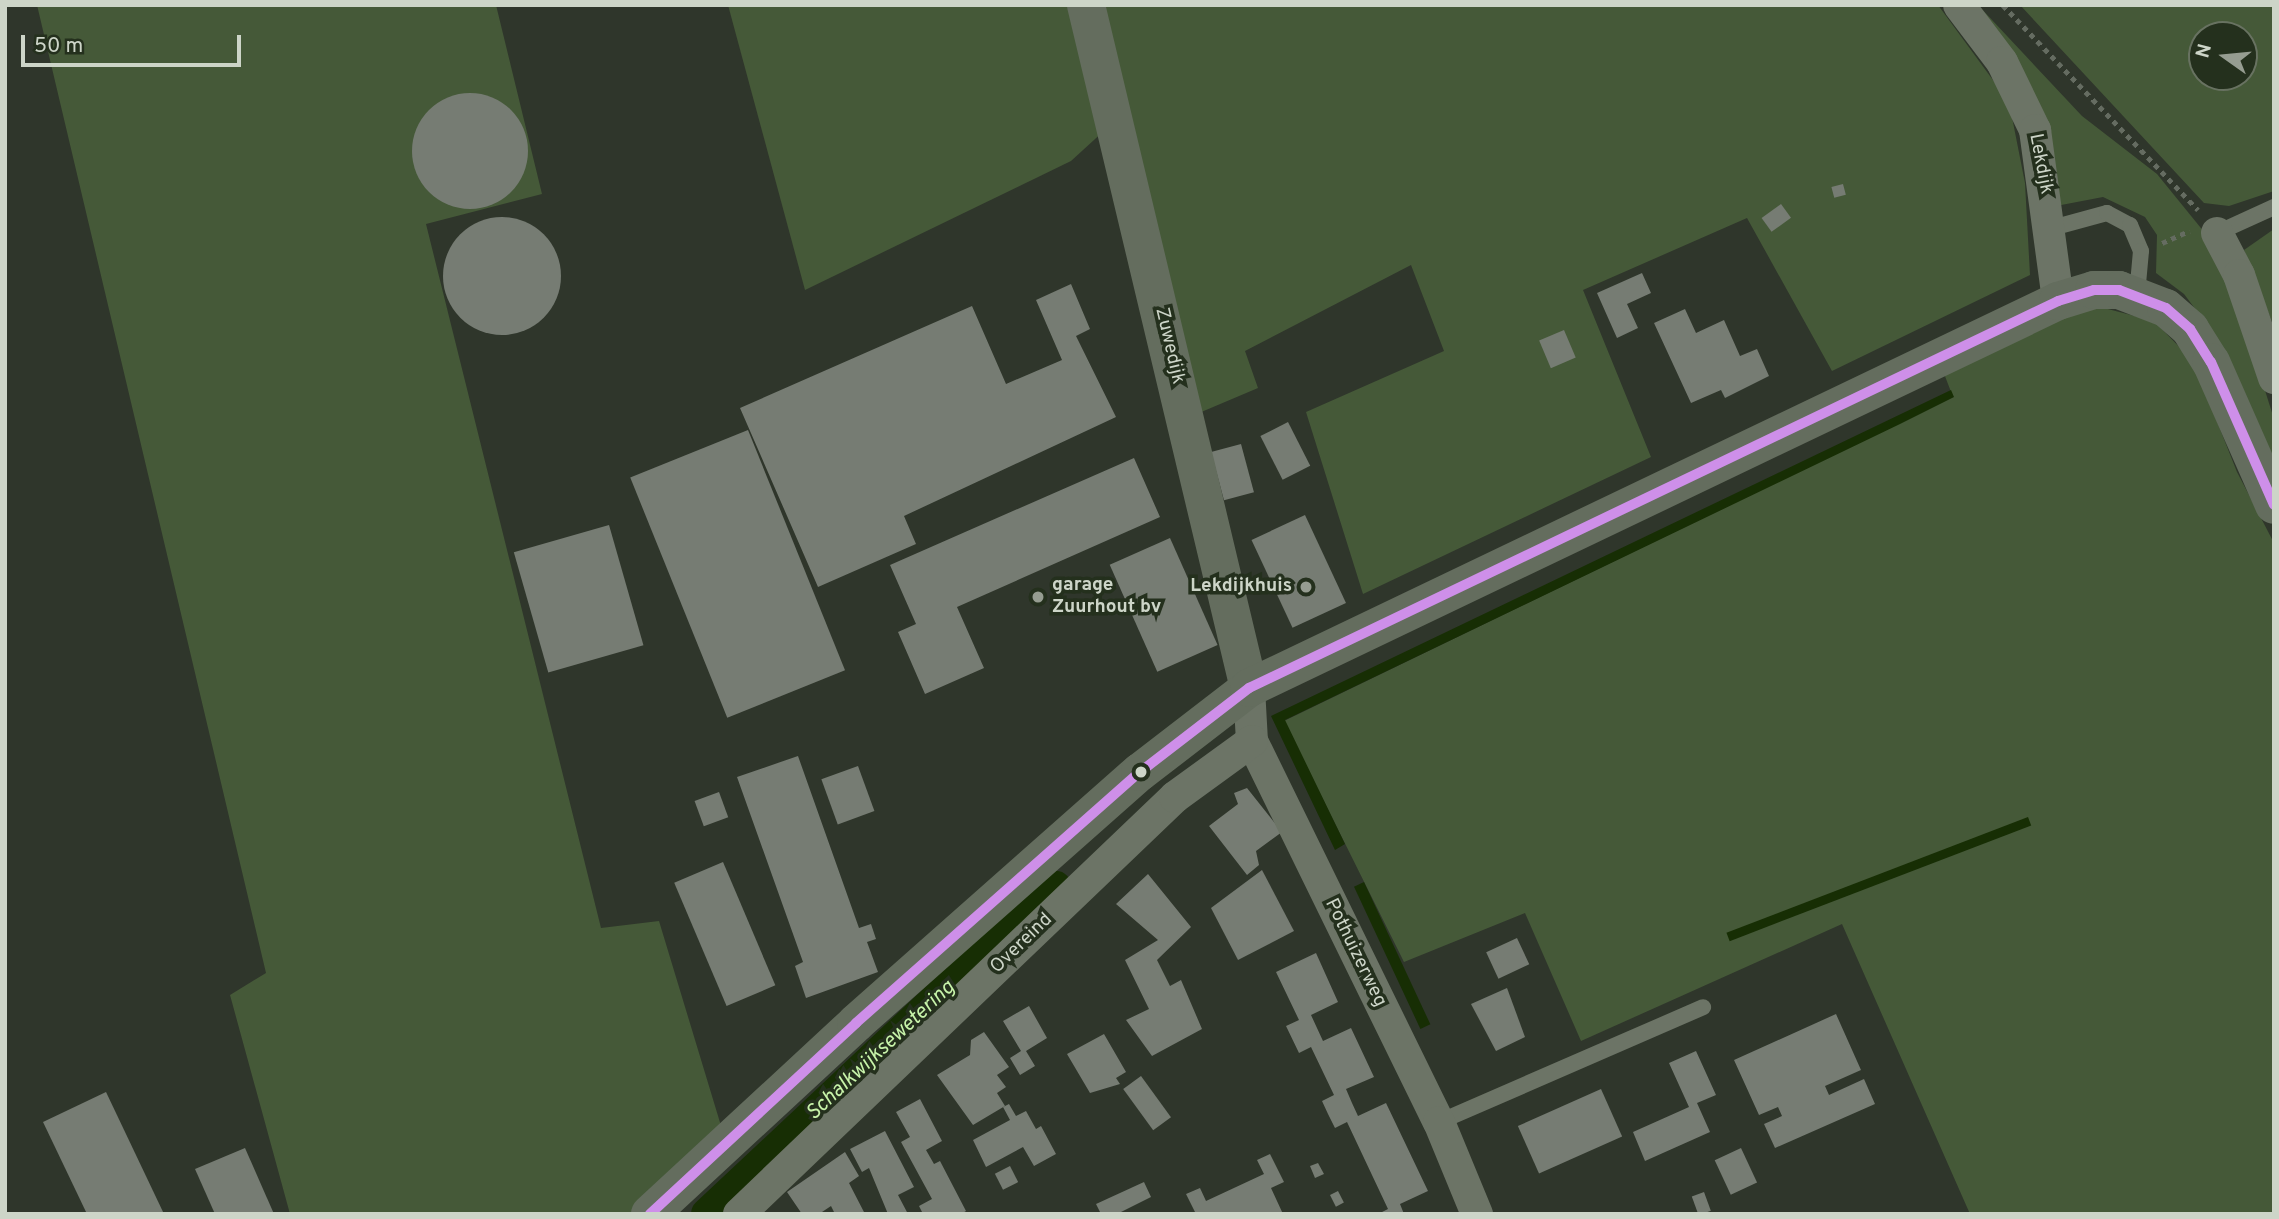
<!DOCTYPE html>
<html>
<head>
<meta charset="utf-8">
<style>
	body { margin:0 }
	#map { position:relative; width:2279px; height:1219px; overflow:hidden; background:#2f362b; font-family:Overpass,sans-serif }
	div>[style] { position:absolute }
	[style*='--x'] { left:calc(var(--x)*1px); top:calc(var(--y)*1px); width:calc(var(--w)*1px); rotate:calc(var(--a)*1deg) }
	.green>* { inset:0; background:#455938 }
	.water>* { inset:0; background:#172e04; transform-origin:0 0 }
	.canal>* { height:32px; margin:-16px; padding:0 16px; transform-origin:16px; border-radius:16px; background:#172e04 }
	.building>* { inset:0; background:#767c73; transform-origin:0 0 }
	.round { border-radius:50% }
	.path>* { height:4.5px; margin-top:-2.25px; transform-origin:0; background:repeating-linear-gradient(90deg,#656c61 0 5px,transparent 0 10px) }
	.lane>* { height:16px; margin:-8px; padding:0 8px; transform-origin:8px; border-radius:8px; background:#6c7466 }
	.street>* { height:32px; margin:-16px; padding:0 16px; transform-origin:16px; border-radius:16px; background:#6c7466 }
	.secondary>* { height:38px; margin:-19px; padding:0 19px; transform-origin:19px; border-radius:19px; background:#646d5e }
	.bus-1>* { height:10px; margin:-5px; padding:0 5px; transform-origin:5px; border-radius:5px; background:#ce8fe9 }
	.dots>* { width:19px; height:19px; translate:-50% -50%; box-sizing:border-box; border:4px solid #24301d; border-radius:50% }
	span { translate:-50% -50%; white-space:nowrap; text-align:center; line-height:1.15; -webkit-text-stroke:7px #24301d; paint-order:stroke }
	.street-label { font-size:19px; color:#cdd5c8 }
	.poi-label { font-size:19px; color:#cdd5c8; font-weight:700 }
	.left { translate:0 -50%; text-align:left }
	.right { translate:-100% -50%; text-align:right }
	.water-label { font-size:21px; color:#c8f4aa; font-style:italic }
	.frame { position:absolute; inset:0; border:7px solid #cdd5c8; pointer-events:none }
	.north { position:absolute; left:2188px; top:21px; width:70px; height:70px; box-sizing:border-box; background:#24301d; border:2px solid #687261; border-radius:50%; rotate:285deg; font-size:19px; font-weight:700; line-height:28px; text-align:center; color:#cdd5c8 }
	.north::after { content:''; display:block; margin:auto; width:24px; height:32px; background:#969d91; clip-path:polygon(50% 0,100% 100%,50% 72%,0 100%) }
	.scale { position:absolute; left:21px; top:35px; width:220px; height:32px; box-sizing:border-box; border:4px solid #cdd5c8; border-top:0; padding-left:9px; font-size:21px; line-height:24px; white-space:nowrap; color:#cdd5c8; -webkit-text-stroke:5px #24301d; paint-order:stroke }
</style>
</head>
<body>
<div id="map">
	<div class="green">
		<i style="clip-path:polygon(37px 5px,496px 5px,542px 194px,426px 224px,601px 928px,659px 921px,722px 1129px,637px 1214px,290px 1214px,230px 995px,266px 973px)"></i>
		<i style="clip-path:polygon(728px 5px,1074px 5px,1106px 129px,1071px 161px,805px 290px)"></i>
		<i style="clip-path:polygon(1097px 5px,1938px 5px,2009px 102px,2025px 183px,2030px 275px,1832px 371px,1747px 218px,1583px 290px,1651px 457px,1363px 594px,1306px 412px,1444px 351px,1411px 265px,1245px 351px,1258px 388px,1199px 413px)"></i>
		<i style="clip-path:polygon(1978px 5px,2082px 116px,2157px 174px,2222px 254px,2274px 419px,2274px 472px,2217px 338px,2184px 294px,2156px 273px,2157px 235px,2145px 217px,2103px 197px,2056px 206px)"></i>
		<i style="clip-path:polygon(evenodd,2020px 5px,2274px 5px,2274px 191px,2229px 206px,2204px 203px,2020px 5px,2202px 35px,2244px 35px,2244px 77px,2202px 77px,2202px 35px)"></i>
		<i style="clip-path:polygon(2274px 229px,2274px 327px,2244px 250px)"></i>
		<i style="clip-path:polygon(2104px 308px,2154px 321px,2193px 361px,2237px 472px,2274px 543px,2274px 1214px,1970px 1214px,1842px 924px,1581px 1041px,1525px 913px,1404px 962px,1284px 721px,1953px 397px,1943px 371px,2077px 311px)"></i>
	</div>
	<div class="water">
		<i style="clip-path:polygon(1951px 390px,1954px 397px,1900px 424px,1285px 720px,1345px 844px,1335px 850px,1271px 716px)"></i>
		<i style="left:2028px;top:817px;width:9px;height:323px;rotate:69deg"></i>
		<i style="left:1364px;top:882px;width:157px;height:11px;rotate:65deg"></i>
	</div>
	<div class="canal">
		<i style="--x:707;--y:1214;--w:478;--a:-43.2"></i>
	</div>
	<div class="building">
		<i class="round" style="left:412px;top:93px;width:116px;height:116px"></i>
		<i style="left:1843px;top:184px;width:11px;height:12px;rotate:75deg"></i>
		<i style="left:1781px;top:204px;width:17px;height:24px;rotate:54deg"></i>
		<i class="round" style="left:443px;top:217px;width:118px;height:118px"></i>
		<i style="clip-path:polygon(1642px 273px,1651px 293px,1627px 304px,1638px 328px,1617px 338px,1597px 293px)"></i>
		<i style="clip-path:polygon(1071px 284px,1090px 329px,1076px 336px,1116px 417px,904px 516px,916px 544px,818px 587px,740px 408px,972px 306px,1006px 384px,1062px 360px,1036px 300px)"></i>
		<i style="clip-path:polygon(1685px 309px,1696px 333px,1724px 320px,1740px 356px,1757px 349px,1769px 376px,1725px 398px,1721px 390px,1691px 403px,1654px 323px)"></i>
		<i style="left:1564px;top:330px;width:30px;height:27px;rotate:67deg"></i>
		<i style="left:1288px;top:422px;width:49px;height:31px;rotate:63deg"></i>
		<i style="left:748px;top:430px;width:259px;height:127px;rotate:68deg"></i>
		<i style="left:1241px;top:444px;width:50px;height:31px;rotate:75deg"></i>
		<i style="clip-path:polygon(1134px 458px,1160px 517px,957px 607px,984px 668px,925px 694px,898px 632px,916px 624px,890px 565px)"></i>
		<i style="left:1305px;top:515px;width:97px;height:59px;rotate:65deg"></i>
		<i style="left:609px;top:525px;width:125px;height:99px;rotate:74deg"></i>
		<i style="left:1170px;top:538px;width:117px;height:66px;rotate:66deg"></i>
		<i style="clip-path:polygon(798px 756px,859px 928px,871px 924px,876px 939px,867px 942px,878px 972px,806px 998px,795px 966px,803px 962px,737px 777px)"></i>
		<i style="left:858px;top:766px;width:48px;height:39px;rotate:70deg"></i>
		<i style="clip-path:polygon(1247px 788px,1282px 832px,1256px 851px,1259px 865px,1247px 875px,1209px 826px,1238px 804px,1234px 793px)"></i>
		<i style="left:719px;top:792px;width:27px;height:26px;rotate:70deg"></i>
		<i style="left:723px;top:862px;width:134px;height:53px;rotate:67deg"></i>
		<i style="clip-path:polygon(1262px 870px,1294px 931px,1238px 960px,1211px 908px)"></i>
		<i style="clip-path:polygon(1148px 874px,1191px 927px,1157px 960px,1170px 986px,1181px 980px,1202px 1029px,1152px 1056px,1126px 1020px,1149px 1009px,1125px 960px,1158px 940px,1116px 904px)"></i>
		<i style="left:1517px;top:938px;width:29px;height:34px;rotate:65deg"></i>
		<i style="clip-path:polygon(1316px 953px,1338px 1002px,1311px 1015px,1323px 1041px,1351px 1028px,1374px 1077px,1346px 1089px,1352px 1103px,1358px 1116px,1386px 1103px,1428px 1191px,1400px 1204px,1404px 1214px,1378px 1214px,1388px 1209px,1347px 1122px,1335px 1128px,1328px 1114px,1322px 1101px,1334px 1095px,1311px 1047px,1299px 1053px,1286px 1026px,1299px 1020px,1276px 972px)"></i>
		<i style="clip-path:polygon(1507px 988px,1525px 1037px,1496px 1051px,1471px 1004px)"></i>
		<i style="clip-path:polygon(1029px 1006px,1047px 1038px,1026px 1051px,1035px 1066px,1020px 1075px,1010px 1058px,1021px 1051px,1003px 1021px)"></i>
		<i style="clip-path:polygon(1836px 1014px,1861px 1070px,1825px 1086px,1829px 1095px,1864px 1079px,1875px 1104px,1775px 1148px,1764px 1124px,1782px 1116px,1778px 1107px,1759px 1115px,1734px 1060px)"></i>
		<i style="clip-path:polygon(984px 1032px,1009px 1067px,997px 1075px,1006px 1087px,997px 1093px,1005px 1106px,973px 1125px,937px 1075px,970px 1055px,971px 1040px)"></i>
		<i style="clip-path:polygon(1104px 1034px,1126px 1072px,1116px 1078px,1120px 1084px,1090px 1093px,1067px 1054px)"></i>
		<i style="clip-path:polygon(1696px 1051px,1716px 1095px,1697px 1103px,1710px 1132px,1645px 1161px,1633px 1132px,1689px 1107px,1669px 1063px)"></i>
		<i style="left:1141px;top:1076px;width:51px;height:22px;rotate:54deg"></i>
		<i style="left:1601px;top:1089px;width:52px;height:91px;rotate:66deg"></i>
		<i style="clip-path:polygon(106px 1092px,164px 1214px,87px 1214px,43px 1122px)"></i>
		<i style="clip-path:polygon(920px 1099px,942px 1141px,926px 1150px,934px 1164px,940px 1161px,966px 1211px,961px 1214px,923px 1214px,919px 1206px,932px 1199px,901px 1142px,910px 1137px,896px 1112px)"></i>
		<i style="clip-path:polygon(1009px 1104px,1016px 1116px,1026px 1111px,1036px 1129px,1041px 1126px,1056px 1154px,1034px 1166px,1023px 1147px,986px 1167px,973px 1140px,1010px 1120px,1003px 1107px)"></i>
		<i style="clip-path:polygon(885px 1131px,914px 1187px,898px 1195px,908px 1214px,888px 1214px,869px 1168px,862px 1172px,850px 1149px)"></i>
		<i style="clip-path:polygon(245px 1148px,274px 1214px,215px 1214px,195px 1169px)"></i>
		<i style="left:1741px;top:1148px;width:38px;height:29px;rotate:65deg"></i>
		<i style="clip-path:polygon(845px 1152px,859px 1176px,849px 1183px,865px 1214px,835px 1214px,831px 1206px,819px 1214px,802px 1214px,787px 1192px)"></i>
		<i style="clip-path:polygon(1270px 1154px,1284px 1182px,1271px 1188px,1283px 1214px,1196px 1214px,1186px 1194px,1200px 1188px,1206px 1201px,1264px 1174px,1257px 1160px)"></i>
		<i style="clip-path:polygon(1318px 1163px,1324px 1174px,1315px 1178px,1310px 1166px)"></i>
		<i style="left:1010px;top:1166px;width:18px;height:17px;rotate:63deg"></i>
		<i style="clip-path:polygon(1144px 1182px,1151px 1197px,1117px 1214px,1101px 1214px,1096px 1204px)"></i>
		<i style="left:1338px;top:1191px;width:13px;height:9px;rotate:63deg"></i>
		<i style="left:1704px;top:1192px;width:20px;height:13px;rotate:70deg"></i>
	</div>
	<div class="path">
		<i style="--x:2003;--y:5;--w:283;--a:46.4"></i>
		<i style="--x:2162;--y:243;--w:30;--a:-24"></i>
	</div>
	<div class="lane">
		<i style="--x:2052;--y:228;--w:57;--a:-15.3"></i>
		<i style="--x:2107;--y:213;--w:26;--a:28"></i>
		<i style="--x:2130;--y:225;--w:28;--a:67"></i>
		<i style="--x:2141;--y:251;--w:44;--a:95.2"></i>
		<i style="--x:2217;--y:233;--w:63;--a:-24.5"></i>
		<i style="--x:1439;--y:1122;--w:288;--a:-23.5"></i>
	</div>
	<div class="street">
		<i style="--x:1959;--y:5;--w:71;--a:53"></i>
		<i style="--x:2002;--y:62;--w:76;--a:64.1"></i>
		<i style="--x:2035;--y:130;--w:173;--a:82.3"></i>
		<i style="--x:2217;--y:233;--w:47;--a:62.4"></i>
		<i style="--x:2239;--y:275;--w:109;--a:71.2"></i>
		<i style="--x:1249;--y:688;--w:53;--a:86.8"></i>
		<i style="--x:1252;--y:741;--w:424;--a:63.9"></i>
		<i style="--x:1439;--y:1122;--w:100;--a:67.6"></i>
		<i style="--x:739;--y:1214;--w:603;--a:-43.72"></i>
		<i style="--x:1175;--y:797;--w:95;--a:-36"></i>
	</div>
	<div class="secondary">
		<i style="--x:1086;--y:5;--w:702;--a:76.58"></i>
		<i style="--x:650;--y:1214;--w:281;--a:-42.8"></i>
		<i style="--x:856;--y:1023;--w:379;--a:-41.5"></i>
		<i style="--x:1140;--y:772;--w:138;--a:-37.6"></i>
		<i style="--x:1249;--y:688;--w:897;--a:-25.56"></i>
		<i style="--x:2058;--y:301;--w:38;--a:-17"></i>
		<i style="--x:2094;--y:290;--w:25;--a:0"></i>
		<i style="--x:2119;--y:290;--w:50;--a:21"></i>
		<i style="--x:2166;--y:308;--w:32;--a:41"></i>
		<i style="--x:2190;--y:329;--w:39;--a:58"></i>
		<i style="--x:2211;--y:362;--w:156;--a:66.2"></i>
	</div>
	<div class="bus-1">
		<i style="--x:650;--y:1214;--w:281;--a:-42.8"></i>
		<i style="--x:856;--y:1023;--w:379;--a:-41.5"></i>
		<i style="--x:1140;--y:772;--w:138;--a:-37.6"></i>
		<i style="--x:1249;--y:688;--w:897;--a:-25.56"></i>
		<i style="--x:2058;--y:301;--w:38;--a:-17"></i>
		<i style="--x:2094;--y:290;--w:25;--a:0"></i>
		<i style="--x:2119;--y:290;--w:50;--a:21"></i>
		<i style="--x:2166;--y:308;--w:32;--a:41"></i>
		<i style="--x:2190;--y:329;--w:39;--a:58"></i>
		<i style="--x:2211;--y:362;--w:156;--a:66.2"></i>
	</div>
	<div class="dots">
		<i style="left:1306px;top:587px;background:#969d91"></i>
		<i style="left:1038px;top:597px;background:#969d91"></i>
		<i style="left:1141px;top:772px;background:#cdd5c8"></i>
	</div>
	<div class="street-label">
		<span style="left:2040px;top:164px;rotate:79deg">Lekdijk</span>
		<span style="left:1169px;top:346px;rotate:77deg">Zuwedijk</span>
		<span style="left:1022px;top:944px;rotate:-44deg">Overeind</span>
		<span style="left:1355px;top:953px;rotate:64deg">Pothuizerweg</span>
	</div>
	<div class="poi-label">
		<span class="left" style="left:1052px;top:597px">garage<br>Zuurhout bv</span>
		<span class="right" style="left:1292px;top:587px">Lekdijkhuis</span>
	</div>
	<div class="water-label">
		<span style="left:881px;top:1051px;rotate:-43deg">Schalkwijksewetering</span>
	</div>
	<div class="frame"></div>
	<div class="north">N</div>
	<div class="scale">50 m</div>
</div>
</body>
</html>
